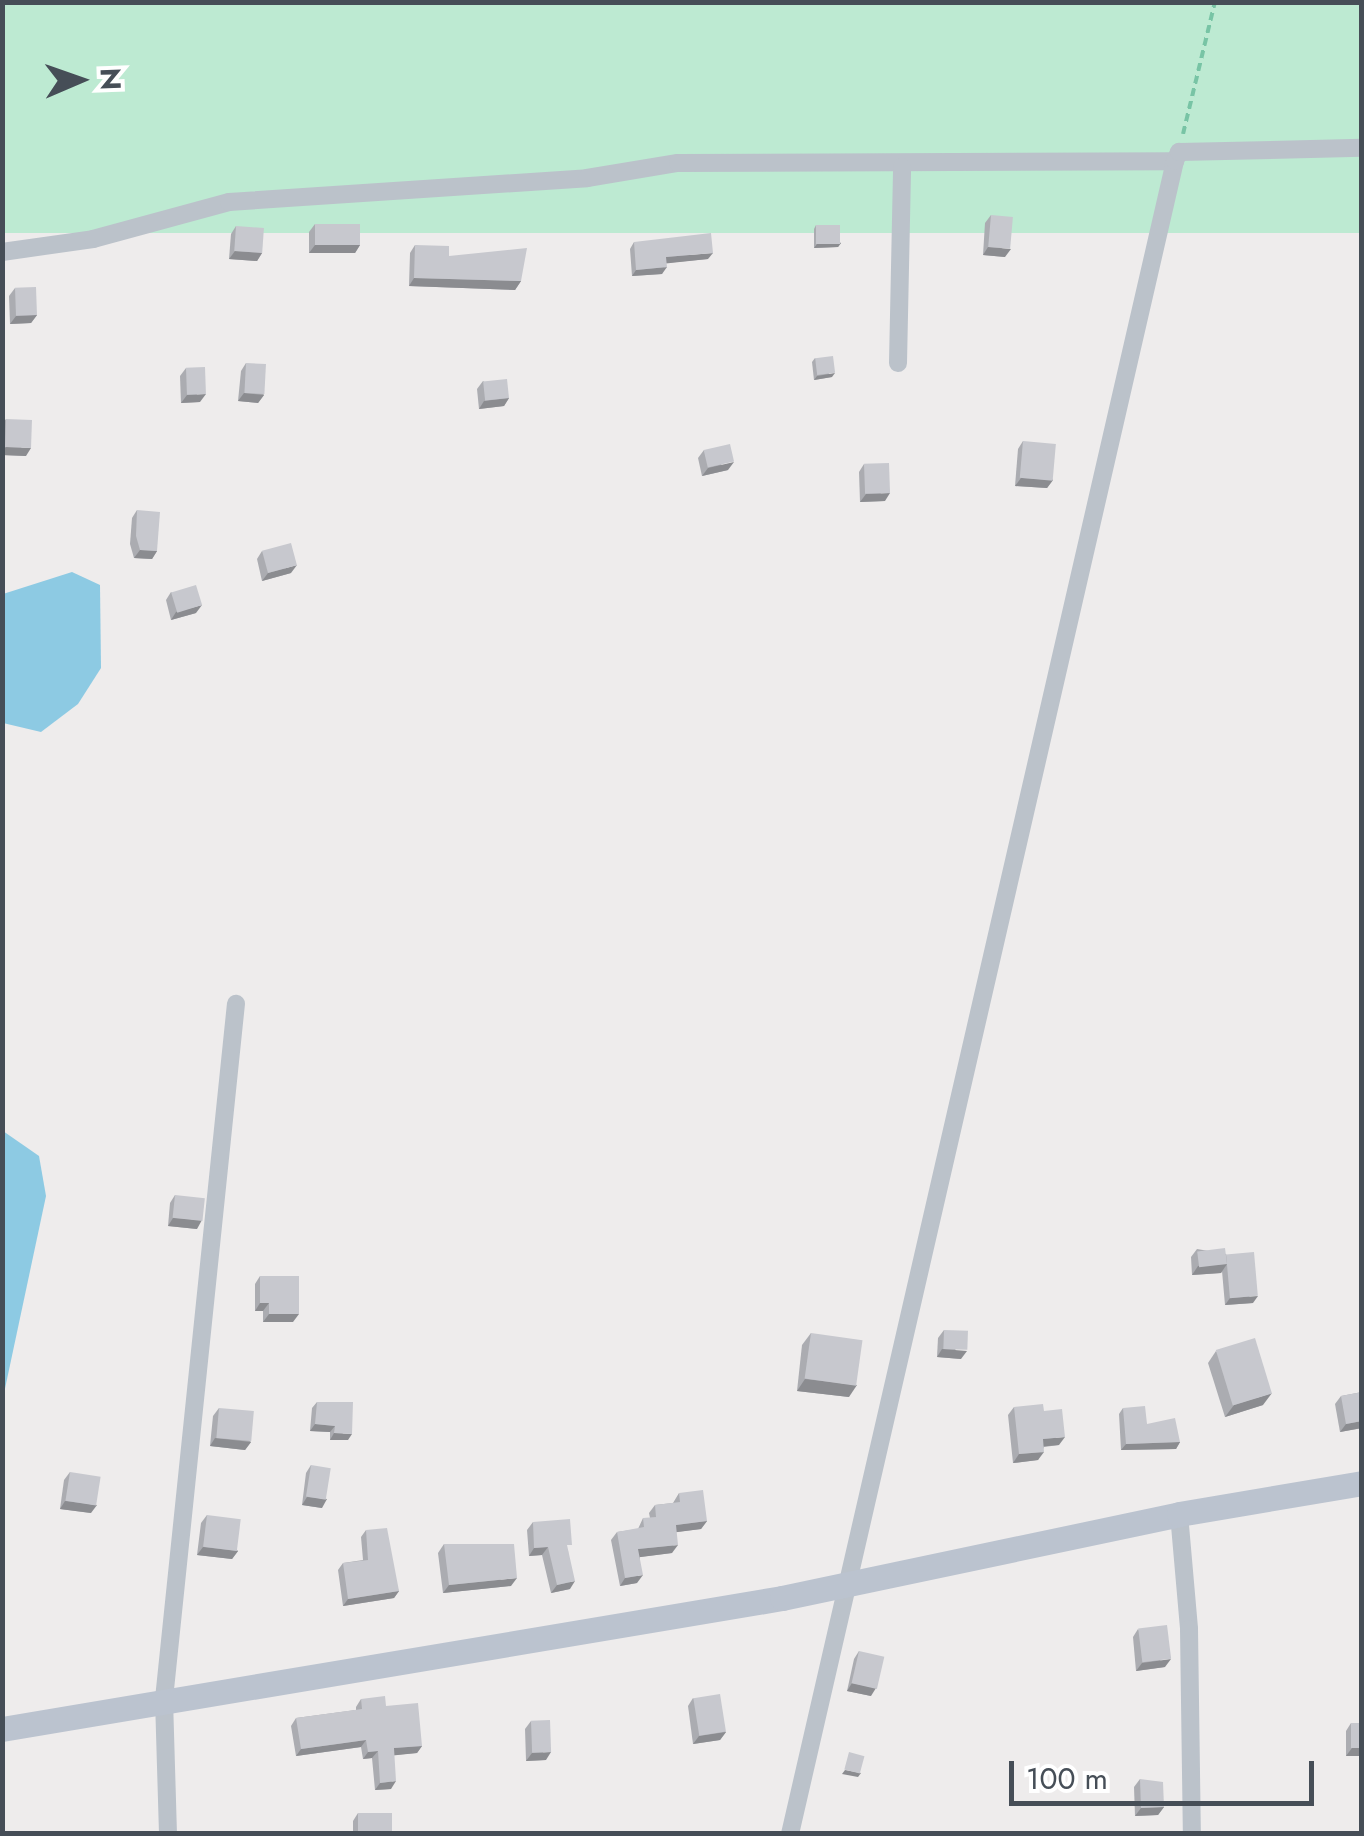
<!DOCTYPE html>
<html>
<head>
<meta charset="utf-8">
<style>
	body { margin:0 }
	#map { position:relative; width:1364px; height:1836px; overflow:hidden; background:#eeecec; font-family:Jost,sans-serif }
	div>[style] { position:absolute }
	[style*='--x'] { left:calc(var(--x)*1px); top:calc(var(--y)*1px); width:calc(var(--w)*1px); rotate:calc(var(--a)*1deg) }
	.green>* { inset:0; background:#bdead2; transform-origin:0 0 }
	.water>* { inset:0; background:#8dcae3 }
	.path>* { height:4px; margin-top:-2px; transform-origin:0; background:repeating-linear-gradient(90deg,#78c4a5 0 8px,transparent 0 13px) }
	.street>* { height:18px; margin:-9px; padding:0 9px; transform-origin:9px; border-radius:9px; background:#bbc2ca }
	.secondary>* { height:25px; margin:-12.5px; padding:0 12.5px; transform-origin:12.5px; border-radius:12.5px; background:#bbc3cf }
	.wall>* { inset:0; background:#abacb1 }
	.shaded-wall>* { inset:0; background:#8b8c90 }
	.building>* { inset:0; background:#c7c8ce; transform-origin:0 0 }
	span { translate:-50% -50%; white-space:nowrap; text-align:center; line-height:1.15; -webkit-text-stroke:9px #fff; paint-order:stroke }
	.frame { position:absolute; inset:0; border:5px solid #464e57; pointer-events:none }
	.north { position:absolute; left:30px; top:30px; width:100px; height:100px; -webkit-text-stroke:8px #fff; paint-order:stroke; rotate:88deg; font-size:28px; font-weight:700; line-height:40px; text-align:center; color:#464e57 }
	.north::after { content:''; display:block; margin:auto; width:35px; height:45px; background:#464e57; clip-path:polygon(50% 0,100% 100%,50% 72%,0 100%) }
	.scale { position:absolute; left:1009px; top:1761px; width:305px; height:45px; box-sizing:border-box; border:5px solid #464e57; border-top:0; padding-left:12px; font-size:30px; line-height:35px; white-space:nowrap; color:#464e57; -webkit-text-stroke:8px #fff; paint-order:stroke }
</style>
</head>
<body>
<div id="map">
	<div class="green">
		<i style="left:2px;top:3px;width:1359px;height:230px"></i>
	</div>
	<div class="water">
		<i style="clip-path:polygon(72px 572px,100px 585px,101px 668px,78px 704px,41px 732px,3px 723px,3px 594px)"></i>
		<i style="clip-path:polygon(3px 1131px,39px 1156px,46px 1196px,3px 1398px)"></i>
	</div>
	<div class="path">
		<i style="--x:1183;--y:134;--w:136;--a:-76.4"></i>
	</div>
	<div class="street">
		<i style="--x:2;--y:252;--w:92;--a:-8.1"></i>
		<i style="--x:93;--y:239;--w:141;--a:-15.2"></i>
		<i style="--x:229;--y:202;--w:359;--a:-3.8"></i>
		<i style="--x:587;--y:178;--w:92;--a:-9.4"></i>
		<i style="--x:678;--y:163;--w:497;--a:-0.2"></i>
		<i style="--x:898;--y:363;--w:196;--a:-88.8"></i>
		<i style="--x:1179;--y:1514;--w:115;--a:85"></i>
		<i style="--x:1189;--y:1629;--w:205;--a:89.2"></i>
		<i style="--x:168;--y:1834;--w:135;--a:-91.7"></i>
		<i style="--x:164;--y:1699;--w:699;--a:-84.09"></i>
		<i style="--x:790;--y:1834;--w:1717;--a:-77.04"></i>
		<i style="--x:1175;--y:161;--w:10;--a:-66"></i>
		<i style="--x:1179;--y:152;--w:183;--a:-1.3"></i>
	</div>
	<div class="secondary">
		<i style="--x:2;--y:1729;--w:791;--a:-9.53"></i>
		<i style="--x:782;--y:1598;--w:406;--a:-11.9"></i>
		<i style="--x:1179;--y:1514;--w:186;--a:-9.6"></i>
	</div>
	<div class="wall">
		<i style="clip-path:polygon(991px 215px,1005px 257px,983px 255px,985px 223px)"></i>
		<i style="clip-path:polygon(315px 224px,360px 245px,355px 253px,309px 253px,309px 232px)"></i>
		<i style="clip-path:polygon(816px 225px,841px 243px,838px 247px,814px 248px,814px 229px)"></i>
		<i style="clip-path:polygon(236px 226px,262px 253px,257px 261px,229px 259px,231px 234px)"></i>
		<i style="clip-path:polygon(634px 242px,708px 259px,666px 263px,662px 274px,632px 276px,630px 249px)"></i>
		<i style="clip-path:polygon(415px 245px,449px 256px,521px 281px,515px 290px,409px 286px,410px 253px)"></i>
		<i style="clip-path:polygon(15px 288px,37px 315px,31px 323px,10px 324px,9px 296px)"></i>
		<i style="clip-path:polygon(815px 358px,832px 377px,814px 380px,812px 362px)"></i>
		<i style="clip-path:polygon(246px 363px,264px 395px,258px 403px,238px 401px,241px 371px)"></i>
		<i style="clip-path:polygon(186px 368px,200px 402px,181px 403px,180px 376px)"></i>
		<i style="clip-path:polygon(483px 381px,509px 398px,504px 406px,479px 409px,477px 389px)"></i>
		<i style="clip-path:polygon(6px 419px,26px 456px,2px 455px,2px 424px)"></i>
		<i style="clip-path:polygon(1023px 441px,1053px 480px,1047px 488px,1015px 486px,1018px 449px)"></i>
		<i style="clip-path:polygon(704px 450px,728px 470px,702px 476px,698px 458px)"></i>
		<i style="clip-path:polygon(864px 464px,885px 501px,860px 502px,859px 472px)"></i>
		<i style="clip-path:polygon(137px 510px,157px 551px,152px 559px,134px 558px,130px 544px,132px 518px)"></i>
		<i style="clip-path:polygon(262px 551px,291px 573px,262px 581px,257px 559px)"></i>
		<i style="clip-path:polygon(171px 592px,196px 613px,171px 620px,166px 600px)"></i>
		<i style="clip-path:polygon(175px 1195px,197px 1229px,168px 1226px,170px 1203px)"></i>
		<i style="clip-path:polygon(1197px 1249px,1226px 1254px,1253px 1303px,1225px 1305px,1222px 1271px,1221px 1273px,1192px 1275px,1191px 1257px)"></i>
		<i style="clip-path:polygon(260px 1276px,293px 1322px,263px 1322px,263px 1311px,255px 1311px,255px 1284px)"></i>
		<i style="clip-path:polygon(944px 1330px,961px 1359px,937px 1357px,938px 1338px)"></i>
		<i style="clip-path:polygon(811px 1333px,849px 1397px,797px 1391px,802px 1345px)"></i>
		<i style="clip-path:polygon(1216px 1351px,1263px 1405px,1225px 1417px,1208px 1363px)"></i>
		<i style="clip-path:polygon(1362px 1392px,1362px 1428px,1340px 1432px,1335px 1404px,1341px 1396px)"></i>
		<i style="clip-path:polygon(317px 1402px,348px 1440px,330px 1440px,330px 1432px,310px 1431px,312px 1408px)"></i>
		<i style="clip-path:polygon(1014px 1407px,1044px 1411px,1059px 1445px,1044px 1447px,1038px 1460px,1013px 1463px,1008px 1415px)"></i>
		<i style="clip-path:polygon(219px 1408px,251px 1442px,245px 1450px,210px 1446px,213px 1416px)"></i>
		<i style="clip-path:polygon(1123px 1408px,1147px 1424px,1180px 1442px,1176px 1449px,1121px 1450px,1119px 1414px)"></i>
		<i style="clip-path:polygon(311px 1465px,322px 1508px,302px 1505px,306px 1473px)"></i>
		<i style="clip-path:polygon(70px 1472px,91px 1513px,60px 1509px,64px 1480px)"></i>
		<i style="clip-path:polygon(679px 1493px,707px 1521px,701px 1529px,676px 1532px,672px 1553px,640px 1557px,637px 1583px,620px 1586px,611px 1540px,617px 1532px,638px 1529px,643px 1518px,650px 1518px,649px 1513px,655px 1505px,673px 1503px)"></i>
		<i style="clip-path:polygon(207px 1515px,238px 1551px,232px 1559px,197px 1555px,201px 1523px)"></i>
		<i style="clip-path:polygon(533px 1522px,568px 1550px,570px 1589px,551px 1593px,542px 1555px,529px 1556px,527px 1530px)"></i>
		<i style="clip-path:polygon(366px 1530px,399px 1591px,394px 1598px,343px 1606px,338px 1570px,343px 1563px,363px 1560px,361px 1537px)"></i>
		<i style="clip-path:polygon(444px 1544px,511px 1586px,443px 1593px,438px 1553px)"></i>
		<i style="clip-path:polygon(1138px 1629px,1165px 1667px,1136px 1671px,1133px 1637px)"></i>
		<i style="clip-path:polygon(859px 1651px,871px 1696px,847px 1691px,854px 1659px)"></i>
		<i style="clip-path:polygon(693px 1698px,726px 1732px,720px 1740px,693px 1744px,688px 1706px)"></i>
		<i style="clip-path:polygon(361px 1699px,386px 1706px,422px 1746px,417px 1753px,394px 1755px,391px 1789px,375px 1790px,372px 1758px,363px 1759px,361px 1747px,296px 1756px,291px 1726px,296px 1718px,356px 1710px,356px 1707px)"></i>
		<i style="clip-path:polygon(531px 1721px,546px 1760px,526px 1761px,525px 1729px)"></i>
		<i style="clip-path:polygon(1351px 1723px,1362px 1756px,1346px 1756px,1346px 1731px)"></i>
		<i style="clip-path:polygon(1140px 1779px,1164px 1807px,1158px 1815px,1135px 1816px,1134px 1787px)"></i>
		<i style="clip-path:polygon(358px 1813px,391px 1834px,353px 1834px,353px 1821px)"></i>
	</div>
	<div class="shaded-wall">
		<i style="clip-path:polygon(841px 243px,838px 247px,814px 248px,817px 244px)"></i>
		<i style="clip-path:polygon(315px 245px,360px 245px,355px 253px,309px 253px)"></i>
		<i style="clip-path:polygon(988px 247px,1011px 249px,1005px 257px,983px 255px)"></i>
		<i style="clip-path:polygon(235px 251px,262px 253px,257px 261px,229px 259px)"></i>
		<i style="clip-path:polygon(713px 253px,708px 259px,661px 264px,666px 257px)"></i>
		<i style="clip-path:polygon(667px 267px,662px 274px,632px 276px,636px 270px)"></i>
		<i style="clip-path:polygon(414px 278px,521px 281px,515px 290px,409px 286px)"></i>
		<i style="clip-path:polygon(37px 315px,31px 323px,10px 324px,16px 316px)"></i>
		<i style="clip-path:polygon(835px 373px,832px 377px,814px 380px,817px 376px)"></i>
		<i style="clip-path:polygon(244px 393px,264px 395px,258px 403px,238px 401px)"></i>
		<i style="clip-path:polygon(206px 394px,200px 402px,181px 403px,187px 395px)"></i>
		<i style="clip-path:polygon(509px 398px,504px 406px,479px 409px,484px 401px)"></i>
		<i style="clip-path:polygon(6px 447px,31px 448px,26px 456px,2px 455px,2px 451px)"></i>
		<i style="clip-path:polygon(734px 462px,728px 470px,702px 476px,708px 468px)"></i>
		<i style="clip-path:polygon(1021px 478px,1053px 480px,1047px 488px,1015px 486px)"></i>
		<i style="clip-path:polygon(890px 493px,885px 501px,860px 502px,866px 494px)"></i>
		<i style="clip-path:polygon(140px 550px,157px 551px,152px 559px,134px 558px)"></i>
		<i style="clip-path:polygon(297px 565px,291px 573px,262px 581px,268px 573px)"></i>
		<i style="clip-path:polygon(202px 605px,196px 613px,171px 620px,176px 612px)"></i>
		<i style="clip-path:polygon(173px 1218px,202px 1220px,197px 1229px,168px 1226px)"></i>
		<i style="clip-path:polygon(1227px 1264px,1221px 1273px,1192px 1275px,1198px 1266px)"></i>
		<i style="clip-path:polygon(1258px 1296px,1253px 1303px,1225px 1305px,1230px 1298px)"></i>
		<i style="clip-path:polygon(260px 1303px,269px 1303px,263px 1311px,255px 1311px)"></i>
		<i style="clip-path:polygon(269px 1314px,299px 1314px,293px 1322px,263px 1322px)"></i>
		<i style="clip-path:polygon(942px 1349px,967px 1351px,961px 1359px,937px 1357px)"></i>
		<i style="clip-path:polygon(805px 1379px,857px 1385px,849px 1397px,797px 1391px)"></i>
		<i style="clip-path:polygon(1272px 1393px,1263px 1405px,1225px 1417px,1234px 1405px)"></i>
		<i style="clip-path:polygon(1362px 1421px,1362px 1428px,1340px 1432px,1346px 1424px)"></i>
		<i style="clip-path:polygon(315px 1424px,335px 1426px,330px 1432px,310px 1431px)"></i>
		<i style="clip-path:polygon(334px 1433px,352px 1434px,348px 1440px,330px 1440px)"></i>
		<i style="clip-path:polygon(1065px 1437px,1059px 1445px,1037px 1447px,1043px 1439px)"></i>
		<i style="clip-path:polygon(215px 1438px,251px 1442px,245px 1450px,210px 1446px)"></i>
		<i style="clip-path:polygon(1180px 1442px,1176px 1449px,1121px 1450px,1126px 1444px)"></i>
		<i style="clip-path:polygon(1044px 1452px,1038px 1460px,1013px 1463px,1019px 1454px)"></i>
		<i style="clip-path:polygon(307px 1497px,327px 1499px,322px 1508px,302px 1505px)"></i>
		<i style="clip-path:polygon(65px 1501px,97px 1505px,91px 1513px,60px 1509px)"></i>
		<i style="clip-path:polygon(707px 1521px,701px 1529px,670px 1533px,676px 1525px)"></i>
		<i style="clip-path:polygon(678px 1545px,672px 1553px,633px 1558px,638px 1549px)"></i>
		<i style="clip-path:polygon(203px 1547px,238px 1551px,232px 1559px,197px 1555px)"></i>
		<i style="clip-path:polygon(548px 1547px,542px 1555px,529px 1556px,534px 1548px)"></i>
		<i style="clip-path:polygon(643px 1575px,637px 1583px,620px 1586px,625px 1578px)"></i>
		<i style="clip-path:polygon(517px 1578px,511px 1586px,443px 1593px,449px 1585px)"></i>
		<i style="clip-path:polygon(575px 1581px,570px 1589px,551px 1593px,557px 1585px)"></i>
		<i style="clip-path:polygon(399px 1591px,394px 1598px,343px 1606px,348px 1599px)"></i>
		<i style="clip-path:polygon(1171px 1659px,1165px 1667px,1136px 1671px,1142px 1663px)"></i>
		<i style="clip-path:polygon(852px 1683px,876px 1688px,871px 1696px,847px 1691px)"></i>
		<i style="clip-path:polygon(726px 1732px,720px 1740px,693px 1744px,699px 1736px)"></i>
		<i style="clip-path:polygon(366px 1740px,361px 1747px,296px 1756px,301px 1749px)"></i>
		<i style="clip-path:polygon(422px 1746px,417px 1753px,388px 1756px,394px 1748px)"></i>
		<i style="clip-path:polygon(1352px 1748px,1362px 1748px,1362px 1756px,1346px 1756px)"></i>
		<i style="clip-path:polygon(378px 1751px,372px 1758px,363px 1759px,368px 1752px)"></i>
		<i style="clip-path:polygon(551px 1752px,546px 1760px,526px 1761px,532px 1753px)"></i>
		<i style="clip-path:polygon(845px 1770px,861px 1773px,858px 1777px,842px 1774px)"></i>
		<i style="clip-path:polygon(396px 1781px,391px 1789px,375px 1790px,380px 1783px)"></i>
		<i style="clip-path:polygon(1164px 1807px,1158px 1815px,1135px 1816px,1141px 1808px)"></i>
	</div>
	<div class="building">
		<i style="left:991px;top:215px;width:22px;height:32px;rotate:5deg"></i>
		<i style="left:315px;top:224px;width:45px;height:21px"></i>
		<i style="left:816px;top:225px;width:24px;height:19px"></i>
		<i style="left:236px;top:226px;width:28px;height:25px;rotate:4deg"></i>
		<i style="clip-path:polygon(711px 233px,713px 253px,666px 257px,667px 267px,636px 270px,634px 242px)"></i>
		<i style="clip-path:polygon(415px 245px,449px 246px,449px 256px,527px 248px,521px 281px,414px 278px)"></i>
		<i style="left:36px;top:287px;width:28px;height:21px;rotate:88deg"></i>
		<i style="left:833px;top:356px;width:17px;height:18px;rotate:83deg"></i>
		<i style="left:246px;top:363px;width:20px;height:30px;rotate:3deg"></i>
		<i style="left:205px;top:367px;width:27px;height:19px;rotate:88deg"></i>
		<i style="left:507px;top:379px;width:19px;height:24px;rotate:84deg"></i>
		<i style="left:6px;top:419px;width:26px;height:28px;rotate:2deg"></i>
		<i style="left:1023px;top:441px;width:33px;height:37px;rotate:5deg"></i>
		<i style="left:730px;top:444px;width:18px;height:27px;rotate:77deg"></i>
		<i style="left:889px;top:463px;width:30px;height:25px;rotate:88deg"></i>
		<i style="clip-path:polygon(137px 510px,160px 512px,157px 551px,140px 550px,136px 536px)"></i>
		<i style="left:291px;top:543px;width:23px;height:30px;rotate:75deg"></i>
		<i style="left:196px;top:585px;width:21px;height:26px;rotate:73deg"></i>
		<i style="left:175px;top:1195px;width:30px;height:23px;rotate:6deg"></i>
		<i style="left:1225px;top:1248px;width:16px;height:28px;rotate:83deg"></i>
		<i style="left:1254px;top:1252px;width:44px;height:28px;rotate:85deg"></i>
		<i style="clip-path:polygon(260px 1276px,299px 1276px,299px 1314px,269px 1314px,269px 1303px,260px 1303px)"></i>
		<i style="left:944px;top:1330px;width:24px;height:19px;rotate:2deg"></i>
		<i style="left:811px;top:1333px;width:52px;height:46px;rotate:8deg"></i>
		<i style="left:1255px;top:1338px;width:58px;height:41px;rotate:73deg"></i>
		<i style="clip-path:polygon(1362px 1392px,1362px 1421px,1346px 1424px,1341px 1396px)"></i>
		<i style="clip-path:polygon(317px 1402px,353px 1402px,352px 1434px,334px 1433px,335px 1426px,315px 1424px)"></i>
		<i style="clip-path:polygon(1043px 1404px,1044px 1411px,1062px 1409px,1065px 1437px,1043px 1439px,1044px 1452px,1019px 1454px,1014px 1407px)"></i>
		<i style="clip-path:polygon(1145px 1406px,1147px 1424px,1175px 1418px,1180px 1442px,1126px 1444px,1123px 1408px)"></i>
		<i style="left:219px;top:1408px;width:35px;height:30px;rotate:5deg"></i>
		<i style="left:311px;top:1465px;width:20px;height:32px;rotate:9deg"></i>
		<i style="left:70px;top:1472px;width:31px;height:29px;rotate:9deg"></i>
		<i style="clip-path:polygon(703px 1490px,707px 1521px,676px 1525px,678px 1545px,638px 1549px,643px 1575px,625px 1578px,617px 1532px,644px 1527px,643px 1518px,656px 1517px,655px 1505px,680px 1502px,679px 1493px)"></i>
		<i style="left:207px;top:1515px;width:34px;height:32px;rotate:7deg"></i>
		<i style="clip-path:polygon(570px 1519px,572px 1545px,567px 1545px,575px 1581px,557px 1585px,548px 1547px,534px 1548px,533px 1522px)"></i>
		<i style="clip-path:polygon(387px 1528px,399px 1591px,348px 1599px,343px 1563px,368px 1560px,366px 1530px)"></i>
		<i style="clip-path:polygon(444px 1544px,514px 1544px,517px 1578px,449px 1585px)"></i>
		<i style="left:1167px;top:1625px;width:34px;height:29px;rotate:83deg"></i>
		<i style="left:859px;top:1651px;width:26px;height:33px;rotate:13deg"></i>
		<i style="left:720px;top:1694px;width:38px;height:27px;rotate:81deg"></i>
		<i style="clip-path:polygon(385px 1696px,386px 1706px,418px 1703px,422px 1746px,394px 1748px,396px 1781px,380px 1783px,378px 1751px,368px 1752px,366px 1740px,301px 1749px,296px 1718px,362px 1709px,361px 1699px)"></i>
		<i style="left:550px;top:1720px;width:32px;height:19px;rotate:88deg"></i>
		<i style="left:1351px;top:1723px;width:11px;height:25px"></i>
		<i style="left:849px;top:1752px;width:16px;height:18px;rotate:15deg"></i>
		<i style="clip-path:polygon(1140px 1779px,1163px 1782px,1164px 1807px,1141px 1808px)"></i>
		<i style="left:358px;top:1813px;width:34px;height:21px"></i>
	</div>
	<div class="frame"></div>
	<div class="north">N</div>
	<div class="scale">100 m</div>
</div>
</body>
</html>
